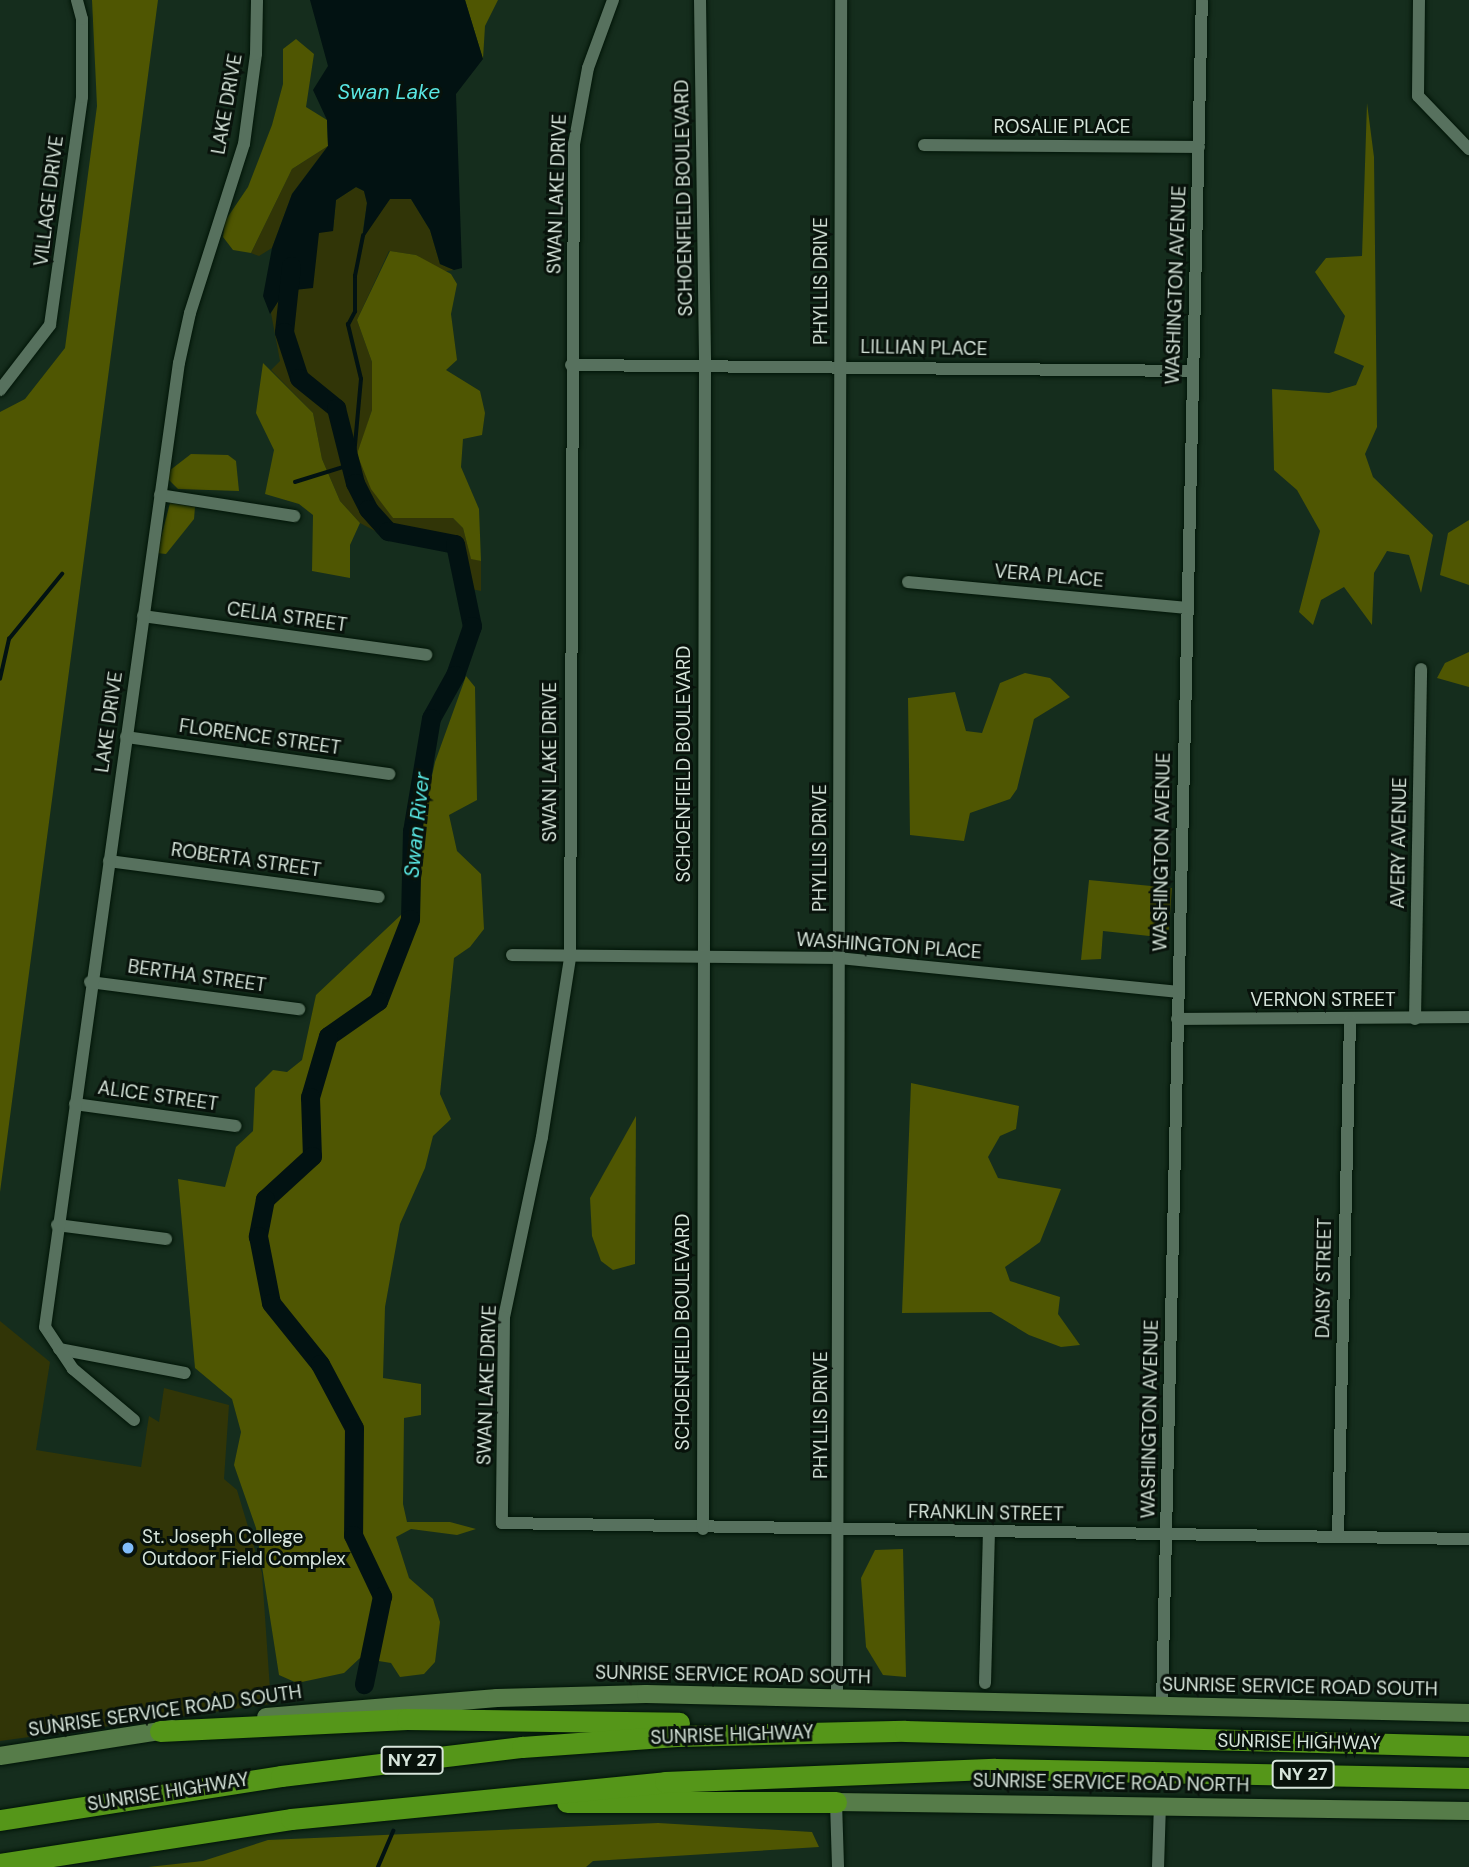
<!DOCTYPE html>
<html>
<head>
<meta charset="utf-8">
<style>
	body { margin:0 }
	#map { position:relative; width:1469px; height:1867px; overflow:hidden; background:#152d1d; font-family:"DM Sans",sans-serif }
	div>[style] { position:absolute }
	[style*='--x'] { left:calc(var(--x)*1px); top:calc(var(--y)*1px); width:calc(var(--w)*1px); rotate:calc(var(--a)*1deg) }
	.green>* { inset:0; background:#313507 }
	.forest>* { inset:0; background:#4f5602 }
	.water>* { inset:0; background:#021212 }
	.stream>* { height:3.5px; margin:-1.75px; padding:0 1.75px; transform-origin:1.75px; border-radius:1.75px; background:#021212 }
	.river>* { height:19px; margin:-9.5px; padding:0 9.5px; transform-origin:9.5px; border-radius:9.5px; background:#021212 }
	.roads { filter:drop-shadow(0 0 2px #011507) drop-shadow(0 0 2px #011507) }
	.minor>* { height:12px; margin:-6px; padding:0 6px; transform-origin:6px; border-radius:6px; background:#57715e }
	.secondary>* { height:18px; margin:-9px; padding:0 9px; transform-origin:9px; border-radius:9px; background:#567c49 }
	.motorway>* { height:21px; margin:-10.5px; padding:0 10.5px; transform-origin:10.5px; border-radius:10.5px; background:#559619 }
	.dots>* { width:19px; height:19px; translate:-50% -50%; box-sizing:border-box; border:4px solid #08120b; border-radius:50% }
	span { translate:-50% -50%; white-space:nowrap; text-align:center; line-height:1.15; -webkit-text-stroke:6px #08120b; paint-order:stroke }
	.shield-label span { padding:2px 5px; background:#08120b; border:2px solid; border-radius:5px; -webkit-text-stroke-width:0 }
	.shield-label { font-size:18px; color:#d7e5db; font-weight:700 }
	.street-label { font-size:19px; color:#d7e5db }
	.poi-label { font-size:19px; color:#d7e5db }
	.left { translate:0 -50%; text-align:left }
	.water-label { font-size:21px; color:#59e7e3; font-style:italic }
</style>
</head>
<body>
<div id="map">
	<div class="green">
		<i style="clip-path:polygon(328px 146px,292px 194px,272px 248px,259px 256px,251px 253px,292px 169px)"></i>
		<i style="clip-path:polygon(356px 187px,364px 191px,367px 203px,362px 237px,390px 199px,411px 199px,430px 230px,440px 264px,454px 270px,440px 272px,416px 255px,389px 251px,357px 320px,372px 362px,372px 410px,358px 454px,393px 518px,453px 518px,463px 528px,471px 558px,481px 561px,481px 591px,466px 588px,459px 556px,450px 548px,396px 542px,360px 523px,340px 501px,322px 459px,313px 413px,271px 370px,280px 361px,271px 313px,319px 232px,333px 231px,336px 200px)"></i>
		<i style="clip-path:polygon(0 1321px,50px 1362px,36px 1450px,141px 1467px,149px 1416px,159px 1422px,164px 1388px,229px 1405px,224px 1479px,237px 1490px,262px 1573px,271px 1704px,0 1741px)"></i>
	</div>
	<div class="forest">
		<i style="clip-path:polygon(92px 0,158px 0,0 1192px,0 412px,25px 399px,65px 348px,97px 106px)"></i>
		<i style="clip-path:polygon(465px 0,498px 0,485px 26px,483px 59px)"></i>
		<i style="clip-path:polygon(296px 39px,314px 54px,306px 107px,327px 120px,328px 146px,292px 169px,251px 253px,233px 250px,223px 237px,225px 221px,248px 187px,272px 125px,283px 84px,283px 49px)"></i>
		<i style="clip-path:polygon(1367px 103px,1374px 157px,1377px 427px,1365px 454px,1373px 477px,1433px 535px,1421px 593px,1409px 555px,1387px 551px,1374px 573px,1372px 625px,1344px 587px,1321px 600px,1313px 625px,1299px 612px,1320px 531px,1297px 490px,1274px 470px,1272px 389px,1329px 393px,1356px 385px,1364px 366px,1334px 353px,1345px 316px,1315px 272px,1326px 258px,1362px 256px)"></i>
		<i style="clip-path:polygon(390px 251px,416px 255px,451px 274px,457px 284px,451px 314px,457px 360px,446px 370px,480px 391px,485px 413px,482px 435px,463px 439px,461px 467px,479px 509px,481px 561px,471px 559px,463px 528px,453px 518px,393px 518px,371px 489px,357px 454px,372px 410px,372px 362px,357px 320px)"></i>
		<i style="clip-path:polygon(263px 363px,313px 413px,322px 459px,340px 501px,360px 523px,350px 545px,350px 578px,312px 571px,313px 515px,299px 504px,265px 494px,274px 450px,256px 413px)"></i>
		<i style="clip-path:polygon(191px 454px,228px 455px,236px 461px,239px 491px,178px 489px,168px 479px,169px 471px)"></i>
		<i style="clip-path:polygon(170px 503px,195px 507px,194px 519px,166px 554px,157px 553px)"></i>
		<i style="clip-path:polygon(1469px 520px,1469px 585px,1440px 575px,1448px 533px)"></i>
		<i style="clip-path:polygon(1469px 652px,1469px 687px,1437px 678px,1445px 663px)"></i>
		<i style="clip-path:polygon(1025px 673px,1050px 678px,1070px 697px,1034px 719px,1017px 789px,1010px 799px,970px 813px,964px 841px,910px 835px,908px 698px,955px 692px,966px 731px,982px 733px,1000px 683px)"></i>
		<i style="clip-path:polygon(466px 676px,475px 687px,477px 800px,449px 815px,457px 851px,481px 874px,484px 929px,470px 947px,454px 958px,440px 1094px,451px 1119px,433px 1136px,425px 1168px,400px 1224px,385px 1307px,383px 1378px,421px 1384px,421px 1415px,404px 1418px,403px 1504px,407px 1522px,450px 1522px,476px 1529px,457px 1535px,411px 1529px,396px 1537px,409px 1578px,433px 1599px,440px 1622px,435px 1662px,424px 1674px,400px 1677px,391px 1663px,360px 1658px,344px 1673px,297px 1683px,279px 1675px,256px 1528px,234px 1465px,241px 1432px,232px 1399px,195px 1368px,178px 1179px,225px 1187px,236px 1147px,253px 1131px,255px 1088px,273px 1070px,287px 1072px,302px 1060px,316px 995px,402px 914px,435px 762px)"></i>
		<i style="clip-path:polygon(1089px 880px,1172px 888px,1168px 938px,1103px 931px,1101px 959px,1081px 960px)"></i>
		<i style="clip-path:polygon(911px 1083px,1019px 1106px,1016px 1129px,1000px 1136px,988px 1157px,998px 1178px,1061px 1189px,1040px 1242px,1005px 1267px,1010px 1281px,1060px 1297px,1058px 1314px,1080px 1345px,1061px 1347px,1029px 1335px,991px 1312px,902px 1313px)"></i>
		<i style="clip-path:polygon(636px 1116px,635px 1264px,613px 1270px,601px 1261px,592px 1236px,590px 1198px)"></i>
		<i style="clip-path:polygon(903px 1549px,906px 1677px,883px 1675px,866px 1647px,861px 1578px,875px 1550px)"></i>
		<i style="clip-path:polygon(658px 1823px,812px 1832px,819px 1847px,593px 1861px,586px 1867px,148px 1867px,203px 1861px,268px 1840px)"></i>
	</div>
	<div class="water">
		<i style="clip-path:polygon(310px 0,465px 0,483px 59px,456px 94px,462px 268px,454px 270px,440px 264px,430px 230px,411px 199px,390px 199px,362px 240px,367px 203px,364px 191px,356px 187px,336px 200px,333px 231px,319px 233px,313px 288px,285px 291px,270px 314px,263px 296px,272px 248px,292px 194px,328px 146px,327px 120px,313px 90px,328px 66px)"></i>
	</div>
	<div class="stream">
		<i style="--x:295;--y:482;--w:58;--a:-17.2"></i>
		<i style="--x:350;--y:465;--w:10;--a:-66"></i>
		<i style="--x:354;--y:456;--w:77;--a:-84.8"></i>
		<i style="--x:361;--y:379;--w:56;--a:-103.5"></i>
		<i style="--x:348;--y:325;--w:15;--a:-62"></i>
		<i style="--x:355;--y:312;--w:36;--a:-90"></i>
		<i style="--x:355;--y:276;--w:41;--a:-78.7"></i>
		<i style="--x:0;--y:679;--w:41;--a:-77.3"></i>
		<i style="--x:9;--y:639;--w:84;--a:-50.8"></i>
		<i style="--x:378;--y:1867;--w:39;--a:-67"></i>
	</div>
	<div class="river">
		<i style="--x:291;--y:266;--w:66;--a:96.1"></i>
		<i style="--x:284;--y:332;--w:48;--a:71.9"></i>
		<i style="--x:299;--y:378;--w:48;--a:39"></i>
		<i style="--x:336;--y:408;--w:77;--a:75.8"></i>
		<i style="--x:355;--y:483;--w:29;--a:63"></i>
		<i style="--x:368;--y:509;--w:30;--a:48"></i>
		<i style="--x:388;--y:531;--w:68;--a:11"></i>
		<i style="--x:455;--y:544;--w:84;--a:78.3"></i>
		<i style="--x:472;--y:626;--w:52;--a:109.1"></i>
		<i style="--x:455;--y:675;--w:49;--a:119.2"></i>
		<i style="--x:431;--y:718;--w:115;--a:99.5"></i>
		<i style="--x:412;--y:831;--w:88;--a:91.3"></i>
		<i style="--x:410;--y:919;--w:88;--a:111.3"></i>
		<i style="--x:378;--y:1001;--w:61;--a:145"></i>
		<i style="--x:328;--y:1036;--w:64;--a:106.4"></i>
		<i style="--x:310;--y:1097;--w:59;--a:88.1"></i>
		<i style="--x:312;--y:1156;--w:64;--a:137.5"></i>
		<i style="--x:265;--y:1199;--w:38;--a:101"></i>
		<i style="--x:258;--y:1236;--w:68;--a:79"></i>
		<i style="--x:271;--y:1303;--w:78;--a:51.2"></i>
		<i style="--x:320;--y:1364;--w:72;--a:62"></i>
		<i style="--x:354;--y:1428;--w:107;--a:90.5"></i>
		<i style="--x:353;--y:1535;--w:68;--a:64.6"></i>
		<i style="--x:382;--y:1596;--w:90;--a:101.6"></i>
	</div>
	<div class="roads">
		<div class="minor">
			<i style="--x:613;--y:0;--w:72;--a:110.2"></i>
			<i style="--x:588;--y:68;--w:77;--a:100.4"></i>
			<i style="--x:574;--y:144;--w:814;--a:90.28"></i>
			<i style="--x:570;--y:958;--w:181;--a:98.9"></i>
			<i style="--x:542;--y:1137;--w:184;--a:101.9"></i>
			<i style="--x:504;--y:1317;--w:206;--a:90.6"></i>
			<i style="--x:502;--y:1523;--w:967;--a:0.95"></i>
			<i style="--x:700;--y:0;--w:366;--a:89.2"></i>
			<i style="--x:705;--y:366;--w:1163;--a:90.1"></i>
			<i style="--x:1419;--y:0;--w:96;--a:90.6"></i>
			<i style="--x:1418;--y:96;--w:74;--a:46.1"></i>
			<i style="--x:924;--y:145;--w:275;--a:0.4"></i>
			<i style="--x:571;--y:365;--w:622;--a:0.55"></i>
			<i style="--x:0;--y:390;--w:82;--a:-52.4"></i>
			<i style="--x:50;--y:325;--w:230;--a:-82"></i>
			<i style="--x:82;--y:97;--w:78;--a:-90"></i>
			<i style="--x:82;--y:19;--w:20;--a:-105"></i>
			<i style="--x:160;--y:495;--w:136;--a:8.9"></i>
			<i style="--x:908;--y:582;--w:280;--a:5.3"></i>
			<i style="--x:143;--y:616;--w:286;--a:7.8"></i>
			<i style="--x:126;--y:737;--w:266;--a:8"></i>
			<i style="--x:109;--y:861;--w:272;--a:7.6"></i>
			<i style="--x:512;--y:955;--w:326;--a:0.5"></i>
			<i style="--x:838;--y:958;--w:342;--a:5.7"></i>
			<i style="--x:90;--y:982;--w:211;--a:7.4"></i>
			<i style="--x:1177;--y:1019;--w:292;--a:-0.4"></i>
			<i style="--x:1415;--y:1019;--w:350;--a:-89"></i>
			<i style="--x:75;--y:1104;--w:162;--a:7.8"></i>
			<i style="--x:57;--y:1225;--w:110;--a:7.3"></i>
			<i style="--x:59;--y:1349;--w:128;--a:10.8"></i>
			<i style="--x:134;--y:1420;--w:80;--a:-140.1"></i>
			<i style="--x:73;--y:1369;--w:50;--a:-123.7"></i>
			<i style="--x:45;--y:1327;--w:973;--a:-82.09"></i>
			<i style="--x:179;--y:363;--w:51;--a:-77.6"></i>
			<i style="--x:190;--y:313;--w:177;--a:-72.3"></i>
			<i style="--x:244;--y:144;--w:91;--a:-82.4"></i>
			<i style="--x:256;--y:54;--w:54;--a:-88.9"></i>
			<i style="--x:1338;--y:1537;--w:517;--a:-88.67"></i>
			<i style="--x:985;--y:1683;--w:151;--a:-88.5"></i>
			<i style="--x:837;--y:1696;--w:1696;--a:-89.86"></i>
			<i style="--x:1162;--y:1705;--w:1705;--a:-88.66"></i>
			<i style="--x:836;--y:1802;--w:65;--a:88.2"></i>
			<i style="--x:1158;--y:1867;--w:63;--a:-88.2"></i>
		</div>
		<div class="secondary">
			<i style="--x:266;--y:1717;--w:232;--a:-4.7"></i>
			<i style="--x:497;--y:1698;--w:149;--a:-1.5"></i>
			<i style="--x:646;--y:1694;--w:823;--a:1.32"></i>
			<i style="--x:0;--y:1756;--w:174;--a:-8.9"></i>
			<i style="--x:836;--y:1802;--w:633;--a:0.81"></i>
		</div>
		<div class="motorway">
			<i style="--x:160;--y:1731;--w:247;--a:-2.8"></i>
			<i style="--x:407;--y:1719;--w:272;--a:0.8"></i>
			<i style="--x:567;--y:1802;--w:269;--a:0"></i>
			<i style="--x:0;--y:1820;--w:284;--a:-8.9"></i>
			<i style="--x:281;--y:1776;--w:243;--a:-6.9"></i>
			<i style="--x:522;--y:1747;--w:155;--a:-4.1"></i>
			<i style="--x:677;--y:1736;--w:228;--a:-1.3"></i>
			<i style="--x:905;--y:1731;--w:564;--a:1.52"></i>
			<i style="--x:0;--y:1864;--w:294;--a:-8.8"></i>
			<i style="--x:291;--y:1819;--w:376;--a:-5.6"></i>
			<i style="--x:665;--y:1782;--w:330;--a:-2.3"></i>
			<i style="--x:995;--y:1769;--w:474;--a:1.1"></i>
		</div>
	</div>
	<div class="dots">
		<i style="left:128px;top:1548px;background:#81bdfa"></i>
	</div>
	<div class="shield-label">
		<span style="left:412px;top:1760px">NY 27</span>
		<span style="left:1303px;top:1774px">NY 27</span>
	</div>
	<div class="street-label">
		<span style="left:227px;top:104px;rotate:-80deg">LAKE DRIVE</span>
		<span style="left:1062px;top:127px">ROSALIE PLACE</span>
		<span style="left:557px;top:194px;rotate:-88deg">SWAN LAKE DRIVE</span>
		<span style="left:684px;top:198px;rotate:-91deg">SCHOENFIELD BOULEVARD</span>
		<span style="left:49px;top:201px;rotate:-83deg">VILLAGE DRIVE</span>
		<span style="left:821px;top:281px;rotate:-90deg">PHYLLIS DRIVE</span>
		<span style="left:1176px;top:285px;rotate:-88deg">WASHINGTON AVENUE</span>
		<span style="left:924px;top:348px;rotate:1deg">LILLIAN PLACE</span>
		<span style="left:1049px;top:576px;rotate:5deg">VERA PLACE</span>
		<span style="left:287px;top:617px;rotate:8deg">CELIA STREET</span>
		<span style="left:109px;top:722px;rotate:-82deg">LAKE DRIVE</span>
		<span style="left:260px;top:737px;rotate:8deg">FLORENCE STREET</span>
		<span style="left:550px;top:762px;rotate:-90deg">SWAN LAKE DRIVE</span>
		<span style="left:684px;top:764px;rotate:-90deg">SCHOENFIELD BOULEVARD</span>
		<span style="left:1399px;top:843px;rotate:-89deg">AVERY AVENUE</span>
		<span style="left:820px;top:848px;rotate:-90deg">PHYLLIS DRIVE</span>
		<span style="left:1162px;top:852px;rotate:-89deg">WASHINGTON AVENUE</span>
		<span style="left:246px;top:860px;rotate:8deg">ROBERTA STREET</span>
		<span style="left:889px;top:946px;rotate:4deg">WASHINGTON PLACE</span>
		<span style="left:197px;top:976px;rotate:8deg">BERTHA STREET</span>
		<span style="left:1323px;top:1000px">VERNON STREET</span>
		<span style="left:158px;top:1096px;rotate:8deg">ALICE STREET</span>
		<span style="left:1324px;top:1278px;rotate:-89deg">DAISY STREET</span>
		<span style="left:683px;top:1332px;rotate:-90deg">SCHOENFIELD BOULEVARD</span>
		<span style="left:487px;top:1385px;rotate:-88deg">SWAN LAKE DRIVE</span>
		<span style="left:821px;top:1415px;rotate:-90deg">PHYLLIS DRIVE</span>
		<span style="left:1150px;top:1419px;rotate:-89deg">WASHINGTON AVENUE</span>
		<span style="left:986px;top:1513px;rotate:1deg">FRANKLIN STREET</span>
		<span style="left:733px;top:1675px;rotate:1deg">SUNRISE SERVICE ROAD SOUTH</span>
		<span style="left:1300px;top:1687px;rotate:1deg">SUNRISE SERVICE ROAD SOUTH</span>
		<span style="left:165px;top:1711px;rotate:-8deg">SUNRISE SERVICE ROAD SOUTH</span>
		<span style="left:732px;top:1735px;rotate:-2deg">SUNRISE HIGHWAY</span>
		<span style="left:1299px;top:1742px;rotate:1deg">SUNRISE HIGHWAY</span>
		<span style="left:1111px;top:1783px;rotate:1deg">SUNRISE SERVICE ROAD NORTH</span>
		<span style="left:168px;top:1792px;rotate:-9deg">SUNRISE HIGHWAY</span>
	</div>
	<div class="poi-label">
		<span class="left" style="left:142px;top:1548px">St. Joseph College<br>Outdoor Field Complex</span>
	</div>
	<div class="water-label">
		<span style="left:389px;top:92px">Swan Lake</span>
		<span style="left:417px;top:825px;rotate:-84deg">Swan River</span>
	</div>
</div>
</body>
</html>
